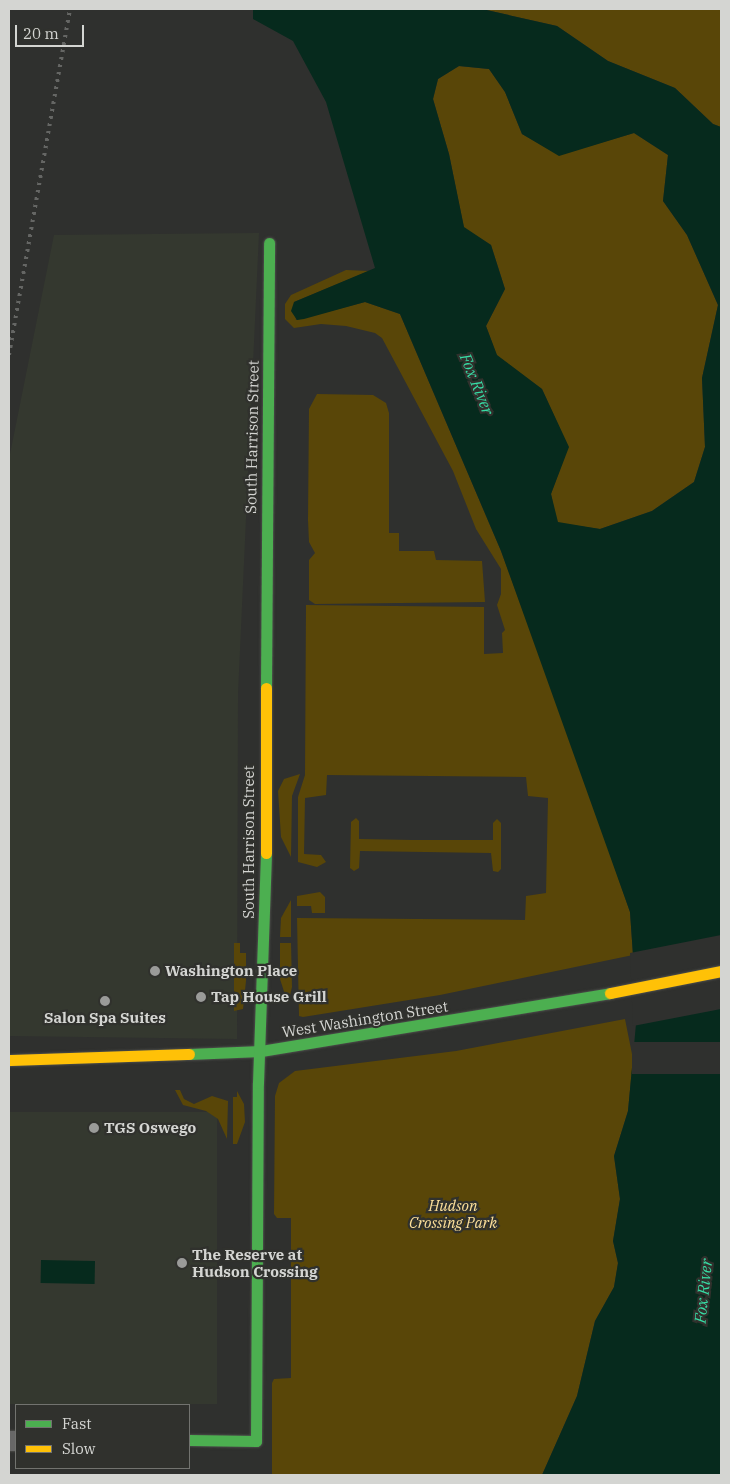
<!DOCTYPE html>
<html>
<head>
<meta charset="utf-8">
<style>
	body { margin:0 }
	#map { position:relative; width:730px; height:1484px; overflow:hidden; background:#2f302e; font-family:"IBM Plex Serif",serif }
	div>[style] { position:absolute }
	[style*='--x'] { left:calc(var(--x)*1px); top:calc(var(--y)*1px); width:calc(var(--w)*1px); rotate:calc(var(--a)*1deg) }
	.built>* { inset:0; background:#34382f; transform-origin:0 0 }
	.green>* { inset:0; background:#594608 }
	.water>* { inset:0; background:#062a1d; transform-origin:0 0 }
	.pier>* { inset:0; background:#2f302e; transform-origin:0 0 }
	.roads { filter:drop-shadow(0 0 1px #4d4e4b) drop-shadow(0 0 1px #4d4e4b) }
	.street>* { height:20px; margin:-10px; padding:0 10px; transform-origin:10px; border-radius:10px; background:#686867 }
	.fast>* { height:11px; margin:-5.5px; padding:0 5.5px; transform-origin:5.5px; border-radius:5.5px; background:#4caf50 }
	.slow>* { height:11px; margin:-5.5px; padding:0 5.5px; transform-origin:5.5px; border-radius:5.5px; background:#ffc107 }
	.rail>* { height:4px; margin-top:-2px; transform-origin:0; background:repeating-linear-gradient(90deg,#656664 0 2.5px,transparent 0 7.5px) }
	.dots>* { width:14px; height:14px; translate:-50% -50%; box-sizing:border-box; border:2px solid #30312d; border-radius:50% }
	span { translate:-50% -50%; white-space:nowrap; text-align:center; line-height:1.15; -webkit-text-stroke:4.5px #30312d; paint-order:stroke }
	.street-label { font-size:15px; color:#d4d5d2 }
	.poi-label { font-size:15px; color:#d4d5d2; font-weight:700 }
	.left { translate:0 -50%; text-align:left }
	.park-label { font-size:15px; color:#fde09a; font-style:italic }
	.water-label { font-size:16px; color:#37dda5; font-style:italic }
	.frame { position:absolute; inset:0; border:10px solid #d4d5d2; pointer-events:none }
	.legend { position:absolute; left:15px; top:1404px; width:175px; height:65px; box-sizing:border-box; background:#30312d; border:1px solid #72736f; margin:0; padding:6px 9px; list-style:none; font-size:15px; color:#d4d5d2 }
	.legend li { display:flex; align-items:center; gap:10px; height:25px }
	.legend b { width:25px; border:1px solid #72736f }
	.scale { position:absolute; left:15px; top:25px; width:69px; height:22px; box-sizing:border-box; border:2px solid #d4d5d2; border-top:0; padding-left:6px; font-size:15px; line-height:18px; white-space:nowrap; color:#d4d5d2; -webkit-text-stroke:4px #30312d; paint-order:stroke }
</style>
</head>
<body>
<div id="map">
	<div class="built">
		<i style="clip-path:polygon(259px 233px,238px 694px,237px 1039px,9px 1036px,9px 459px,54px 235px)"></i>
		<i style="left:9px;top:1112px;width:208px;height:292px"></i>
	</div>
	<div class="green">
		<i style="clip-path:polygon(482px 9px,721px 9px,721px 127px,713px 124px,675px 88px,608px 61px,557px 26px)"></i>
		<i style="clip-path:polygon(459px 66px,489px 69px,505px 92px,522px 134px,559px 155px,634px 133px,668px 155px,663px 201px,687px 235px,718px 305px,702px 378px,705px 447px,694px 482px,652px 511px,600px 529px,557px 523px,551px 494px,568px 447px,542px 389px,497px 356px,486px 326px,505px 289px,491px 245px,464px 228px,449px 154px,433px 99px,438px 79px)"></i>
		<i style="clip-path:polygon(346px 270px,369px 271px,294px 302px,296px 320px,365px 302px,400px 314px,501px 551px,571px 741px,630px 912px,633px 955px,440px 995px,303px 1017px,299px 1016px,297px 918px,525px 920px,526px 896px,546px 893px,548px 798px,528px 796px,526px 777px,327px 775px,326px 795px,305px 798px,304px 854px,321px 855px,326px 862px,317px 867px,298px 862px,298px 797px,305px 775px,306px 605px,484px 607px,484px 654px,503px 653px,502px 633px,505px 630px,497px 605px,501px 594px,501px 569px,476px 529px,453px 471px,382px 338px,375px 333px,346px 326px,321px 324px,294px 328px,285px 319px,285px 304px,291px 295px)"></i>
		<i style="clip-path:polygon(317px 394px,373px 395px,386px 403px,389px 413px,389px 533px,399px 533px,399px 551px,434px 551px,436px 560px,482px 561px,485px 602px,315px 604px,309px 600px,309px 560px,315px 553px,309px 542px,308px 520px,309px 409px)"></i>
		<i style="clip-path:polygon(300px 774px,292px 796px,291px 857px,281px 837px,278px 791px,284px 779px)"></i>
		<i style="clip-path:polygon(356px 818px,359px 821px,359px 839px,413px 840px,493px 840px,493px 823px,497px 819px,501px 823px,501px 869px,498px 872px,493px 871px,491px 853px,360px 851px,359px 868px,354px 871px,350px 868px,351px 822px)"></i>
		<i style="clip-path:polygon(320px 892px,325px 897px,325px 913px,312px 913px,311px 906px,297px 906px,297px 896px)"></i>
		<i style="clip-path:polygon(291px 900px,291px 937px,280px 937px,281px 918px)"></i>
		<i style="clip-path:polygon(234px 943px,240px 943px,240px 953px,246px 953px,246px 981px,243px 1009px,234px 1011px)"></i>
		<i style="clip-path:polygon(280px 943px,291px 943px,292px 987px,288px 1004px,280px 979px)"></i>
		<i style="clip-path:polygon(625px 1019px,633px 1059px,628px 1111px,614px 1156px,620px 1199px,613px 1241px,618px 1263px,614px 1287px,595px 1321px,577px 1396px,542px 1475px,272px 1475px,272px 1383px,274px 1379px,291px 1378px,291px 1218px,277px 1218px,274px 1214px,275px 1096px,279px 1083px,295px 1071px,456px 1051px)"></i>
		<i style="clip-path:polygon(175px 1090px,180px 1090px,184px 1099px,194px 1104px,212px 1096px,228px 1101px,227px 1139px,218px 1119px,206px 1111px,183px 1105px)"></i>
		<i style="clip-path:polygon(237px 1091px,244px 1104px,245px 1122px,237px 1144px,233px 1144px,233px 1097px,237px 1097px)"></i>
	</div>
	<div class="water">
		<i style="clip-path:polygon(evenodd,253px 9px,482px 9px,557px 26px,608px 61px,675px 88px,713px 124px,721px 127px,721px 1475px,542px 1475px,577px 1396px,595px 1321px,614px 1287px,618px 1263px,613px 1241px,620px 1199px,614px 1156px,628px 1111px,637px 1013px,630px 912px,501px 551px,400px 314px,365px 302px,304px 319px,297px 320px,291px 311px,294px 302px,375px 268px,326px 102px,293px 41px,253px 19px,253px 9px,459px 66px,489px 69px,505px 92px,522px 134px,559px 156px,634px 133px,668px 155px,663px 201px,687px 235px,718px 305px,702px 378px,705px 447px,694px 482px,652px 511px,600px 529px,558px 522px,551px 494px,569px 447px,542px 389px,497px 355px,486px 326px,505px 289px,491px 245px,464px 227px,449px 154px,433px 99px,438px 79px,459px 66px)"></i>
		<i style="left:41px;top:1260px;width:54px;height:23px;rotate:1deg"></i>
	</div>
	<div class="pier">
		<i style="clip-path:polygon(721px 935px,721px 1009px,633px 1026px,630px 953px)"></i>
		<i style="left:632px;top:1042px;width:89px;height:32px"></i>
	</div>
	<div class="roads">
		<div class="street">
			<i style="--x:9;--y:1441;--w:7;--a:0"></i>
		</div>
		<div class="fast">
			<i style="--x:266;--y:688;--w:445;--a:-89.6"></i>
			<i style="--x:189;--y:1054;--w:72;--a:-2.4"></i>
			<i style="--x:261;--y:1051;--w:354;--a:-9.4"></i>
			<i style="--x:189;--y:1440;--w:67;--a:0.9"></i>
			<i style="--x:256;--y:1441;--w:358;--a:-89.7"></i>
			<i style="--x:258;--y:1083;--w:230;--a:-88"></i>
		</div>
		<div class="slow">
			<i style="--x:266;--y:853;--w:165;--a:-90"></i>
			<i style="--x:610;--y:993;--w:113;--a:-11.2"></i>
			<i style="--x:9;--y:1060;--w:180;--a:-1.9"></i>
		</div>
	</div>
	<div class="rail">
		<i style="--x:9;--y:355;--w:351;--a:-80"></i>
	</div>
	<div class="dots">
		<i style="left:155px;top:971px;background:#9a9b99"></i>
		<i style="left:201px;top:997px;background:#9a9b99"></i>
		<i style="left:105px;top:1001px;background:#9a9b99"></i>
		<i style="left:94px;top:1128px;background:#9a9b99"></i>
		<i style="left:182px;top:1263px;background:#9a9b99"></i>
	</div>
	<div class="street-label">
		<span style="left:252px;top:437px;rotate:-89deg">South Harrison Street</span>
		<span style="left:249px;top:842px;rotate:-90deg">South Harrison Street</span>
		<span style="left:365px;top:1019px;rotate:-9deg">West Washington Street</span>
	</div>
	<div class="poi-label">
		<span class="left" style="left:165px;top:971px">Washington Place</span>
		<span class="left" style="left:211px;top:997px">Tap House Grill</span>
		<span style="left:105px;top:1018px">Salon Spa Suites</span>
		<span class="left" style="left:104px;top:1128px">TGS Oswego</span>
		<span class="left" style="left:192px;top:1263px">The Reserve at<br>Hudson Crossing</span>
	</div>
	<div class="park-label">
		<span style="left:453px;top:1214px">Hudson<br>Crossing Park</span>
	</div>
	<div class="water-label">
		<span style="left:477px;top:384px;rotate:68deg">Fox River</span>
		<span style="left:703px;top:1291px;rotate:-84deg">Fox River</span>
	</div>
	<div class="frame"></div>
	<ul class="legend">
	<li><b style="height:6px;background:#4caf50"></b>Fast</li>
	<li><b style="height:6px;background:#ffc107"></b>Slow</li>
	</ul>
	<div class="scale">20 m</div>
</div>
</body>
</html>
